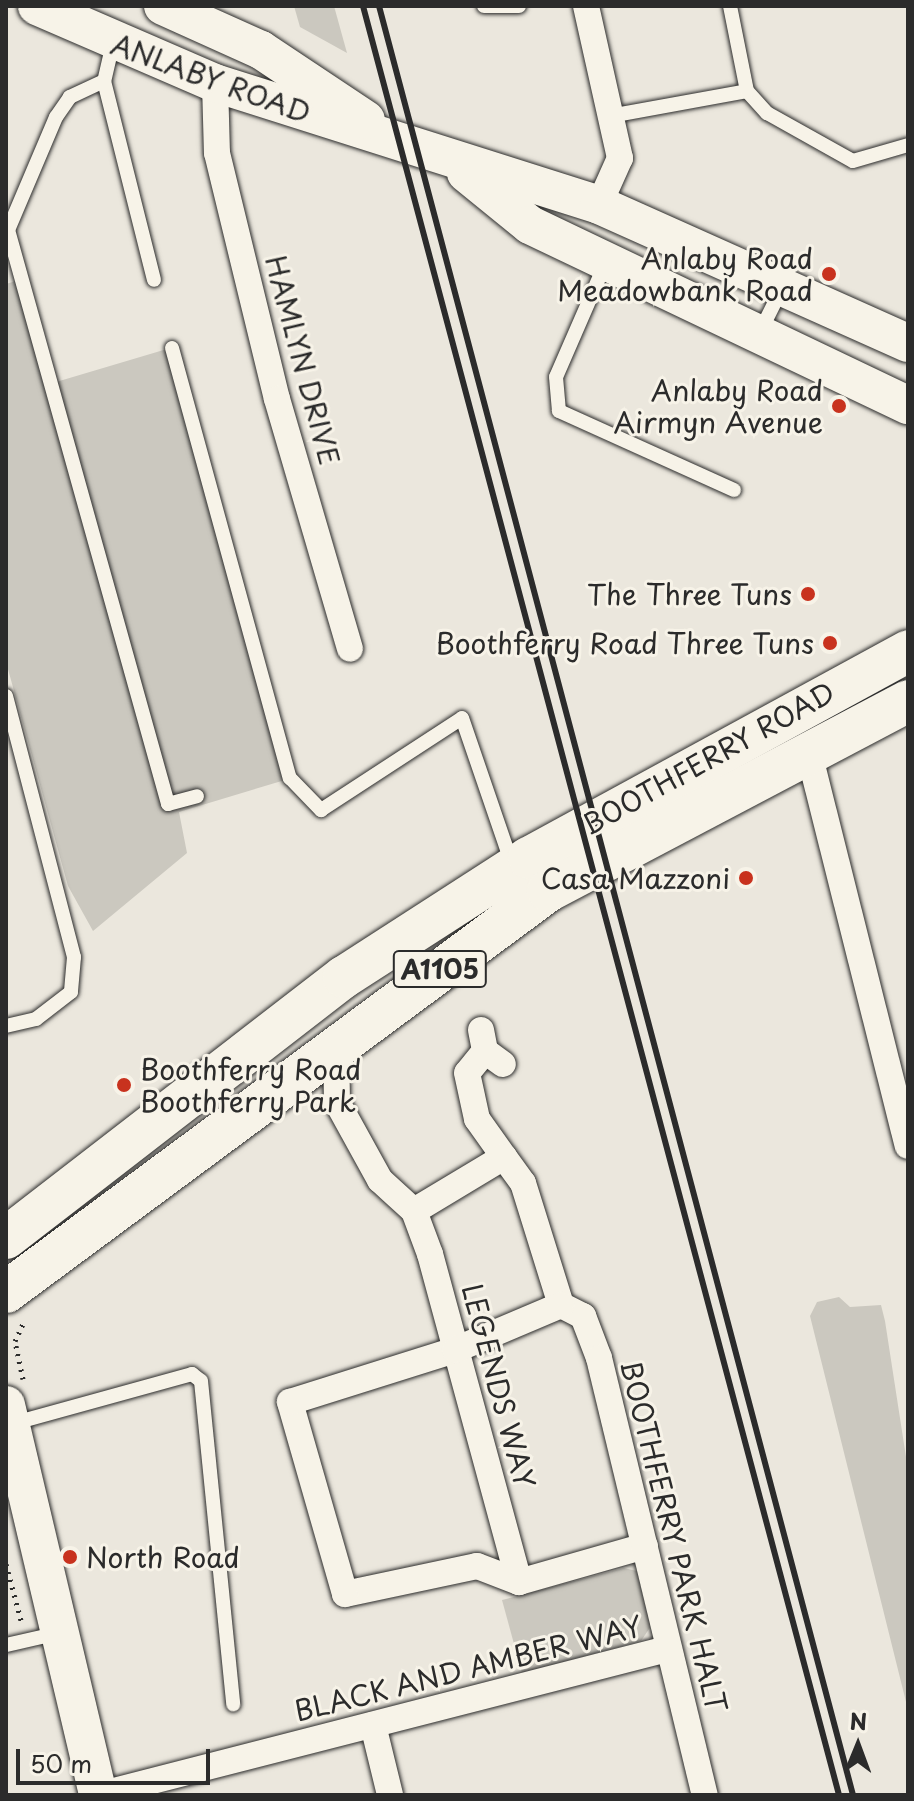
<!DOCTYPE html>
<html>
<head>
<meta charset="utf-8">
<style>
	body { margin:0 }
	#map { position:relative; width:914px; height:1801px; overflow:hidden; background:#ebe7dd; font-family:"Playpen Sans",sans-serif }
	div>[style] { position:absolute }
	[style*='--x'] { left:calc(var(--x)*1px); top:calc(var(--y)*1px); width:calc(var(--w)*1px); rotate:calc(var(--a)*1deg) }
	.green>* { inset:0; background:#cbc8bf }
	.path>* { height:5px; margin-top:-2.5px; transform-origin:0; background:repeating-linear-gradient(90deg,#2b2b2b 0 2px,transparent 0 8px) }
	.roads { filter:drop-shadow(0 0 2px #2b2b2b) drop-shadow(0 0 2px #2b2b2b) }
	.lane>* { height:14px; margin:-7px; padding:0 7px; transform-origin:7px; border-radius:7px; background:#f7f3e8 }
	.street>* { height:26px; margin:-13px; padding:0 13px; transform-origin:13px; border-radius:13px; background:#f7f3e8 }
	.secondary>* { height:38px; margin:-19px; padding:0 19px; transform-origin:19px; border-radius:19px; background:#f7f3e8 }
	.primary>* { height:42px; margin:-21px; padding:0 21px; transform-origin:21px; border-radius:21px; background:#f7f3e8 }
	.rail>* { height:6px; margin:-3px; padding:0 3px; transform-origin:3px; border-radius:3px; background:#2b2b2b }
	.dots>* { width:22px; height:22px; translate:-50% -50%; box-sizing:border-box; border:4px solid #f7f3e8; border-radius:50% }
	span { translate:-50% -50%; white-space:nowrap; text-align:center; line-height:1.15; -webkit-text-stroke:6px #f7f3e8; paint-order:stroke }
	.shield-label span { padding:2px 6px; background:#f7f3e8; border:2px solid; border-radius:6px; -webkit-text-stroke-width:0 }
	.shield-label { font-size:26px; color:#2b2b2b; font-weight:700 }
	.street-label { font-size:28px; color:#2b2b2b }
	.poi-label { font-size:28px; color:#2b2b2b }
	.right { translate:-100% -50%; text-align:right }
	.left { translate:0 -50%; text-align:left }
	.frame { position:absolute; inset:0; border:8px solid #2b2b2b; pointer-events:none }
	.north { position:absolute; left:818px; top:1705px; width:80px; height:80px; -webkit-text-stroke:6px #f7f3e8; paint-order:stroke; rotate:1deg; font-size:22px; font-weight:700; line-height:32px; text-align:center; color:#2b2b2b }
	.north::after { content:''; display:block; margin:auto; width:28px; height:36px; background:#2b2b2b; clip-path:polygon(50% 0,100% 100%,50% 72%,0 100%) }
	.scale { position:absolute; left:16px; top:1749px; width:194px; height:36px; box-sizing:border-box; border:4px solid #2b2b2b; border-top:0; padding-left:10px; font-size:24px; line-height:28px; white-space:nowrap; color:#2b2b2b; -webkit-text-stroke:6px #f7f3e8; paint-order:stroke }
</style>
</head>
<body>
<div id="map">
	<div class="green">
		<i style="clip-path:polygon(294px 6px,334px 6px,347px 53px,300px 27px)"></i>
		<i style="clip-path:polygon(19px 280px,46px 385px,167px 349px,285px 780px,179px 812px,187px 853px,93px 931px,68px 886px,6px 662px,6px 284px)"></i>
		<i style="clip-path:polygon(839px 1297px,850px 1307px,881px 1305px,885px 1321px,908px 1470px,908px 1710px,810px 1316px,817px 1302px)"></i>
		<i style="clip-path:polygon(624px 1568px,641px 1572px,651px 1626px,641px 1641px,522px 1673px,502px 1600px)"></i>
	</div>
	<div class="path">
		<i style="--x:23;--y:1379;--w:39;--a:-102"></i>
		<i style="--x:15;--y:1341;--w:23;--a:-65"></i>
		<i style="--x:6;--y:1564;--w:62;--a:75.1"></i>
	</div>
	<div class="roads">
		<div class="lane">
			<i style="--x:484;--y:6;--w:35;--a:0"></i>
			<i style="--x:113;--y:43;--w:39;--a:103"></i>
			<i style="--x:104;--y:81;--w:38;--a:155"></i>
			<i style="--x:70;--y:97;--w:24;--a:125"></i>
			<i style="--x:56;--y:117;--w:123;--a:113"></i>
			<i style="--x:8;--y:230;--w:596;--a:74.42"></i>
			<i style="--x:168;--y:804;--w:30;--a:-15"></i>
			<i style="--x:104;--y:81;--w:205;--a:75.9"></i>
			<i style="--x:747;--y:91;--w:30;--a:48"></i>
			<i style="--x:767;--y:113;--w:98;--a:29.2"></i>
			<i style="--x:853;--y:161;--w:57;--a:-16.2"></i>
			<i style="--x:610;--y:116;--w:139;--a:-10.3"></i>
			<i style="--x:747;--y:91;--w:87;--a:-101.3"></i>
			<i style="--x:606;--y:262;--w:125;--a:113.5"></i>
			<i style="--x:556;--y:377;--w:34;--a:85"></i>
			<i style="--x:559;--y:411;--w:192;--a:24.3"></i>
			<i style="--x:760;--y:332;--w:47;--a:-63.4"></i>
			<i style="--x:172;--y:348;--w:446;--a:74.7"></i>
			<i style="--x:290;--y:778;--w:45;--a:45.9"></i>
			<i style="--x:321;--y:810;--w:168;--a:-33.1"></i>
			<i style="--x:462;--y:718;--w:154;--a:71.1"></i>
			<i style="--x:6;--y:696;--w:270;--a:75.4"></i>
			<i style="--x:74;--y:957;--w:35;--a:95"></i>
			<i style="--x:71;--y:992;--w:44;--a:142.4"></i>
			<i style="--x:36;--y:1019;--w:31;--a:167"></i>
			<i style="--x:11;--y:1424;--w:188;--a:-15.4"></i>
			<i style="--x:192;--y:1374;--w:11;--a:38"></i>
			<i style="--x:201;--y:1381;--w:325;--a:84.3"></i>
			<i style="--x:6;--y:1645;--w:54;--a:-12.8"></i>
		</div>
		<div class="street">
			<i style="--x:586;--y:6;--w:156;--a:77.4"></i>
			<i style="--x:620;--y:158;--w:51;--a:114.1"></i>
			<i style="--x:215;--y:83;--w:70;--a:88.4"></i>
			<i style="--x:217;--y:153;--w:253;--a:76.3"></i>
			<i style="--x:277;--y:399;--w:260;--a:73.7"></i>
			<i style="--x:808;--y:749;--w:409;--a:75.9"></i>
			<i style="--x:481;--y:1030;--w:21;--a:79"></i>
			<i style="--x:485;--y:1051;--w:22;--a:36"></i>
			<i style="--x:336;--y:1044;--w:58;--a:89"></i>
			<i style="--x:337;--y:1102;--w:89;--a:61.1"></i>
			<i style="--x:380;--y:1180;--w:46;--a:42.4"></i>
			<i style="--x:414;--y:1211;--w:46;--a:69.6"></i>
			<i style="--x:430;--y:1254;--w:340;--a:74.8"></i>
			<i style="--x:519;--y:1582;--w:131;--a:-15.9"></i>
			<i style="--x:485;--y:1051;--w:28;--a:129"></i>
			<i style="--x:467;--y:1073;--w:47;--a:77.7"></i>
			<i style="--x:477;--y:1119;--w:47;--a:54.6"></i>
			<i style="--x:414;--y:1211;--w:105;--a:-31"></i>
			<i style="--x:504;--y:1157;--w:32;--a:54"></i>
			<i style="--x:523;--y:1183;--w:128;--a:72.7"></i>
			<i style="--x:561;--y:1305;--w:25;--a:27"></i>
			<i style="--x:583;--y:1316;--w:45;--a:69.1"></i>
			<i style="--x:599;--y:1358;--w:450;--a:76.4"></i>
			<i style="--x:519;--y:1582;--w:45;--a:-159.1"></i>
			<i style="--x:477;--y:1566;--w:135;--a:168"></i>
			<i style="--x:345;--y:1594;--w:200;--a:-106"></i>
			<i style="--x:290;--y:1402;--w:173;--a:-17.5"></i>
			<i style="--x:455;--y:1350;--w:115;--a:-23"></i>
			<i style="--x:373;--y:1725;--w:72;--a:76.3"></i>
			<i style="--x:98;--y:1795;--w:587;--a:-14.39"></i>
		</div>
		<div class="secondary">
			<i style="--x:37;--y:6;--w:194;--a:23.4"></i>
			<i style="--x:215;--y:83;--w:403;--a:17.6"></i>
			<i style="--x:599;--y:205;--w:338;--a:24.1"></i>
			<i style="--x:163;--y:6;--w:107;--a:24.2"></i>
			<i style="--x:261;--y:50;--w:126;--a:33.7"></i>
			<i style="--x:466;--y:173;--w:82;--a:39.1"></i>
			<i style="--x:530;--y:225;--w:419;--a:25.5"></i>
			<i style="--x:6;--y:1405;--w:401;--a:76.7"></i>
		</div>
		<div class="primary">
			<i style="--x:6;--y:1238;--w:427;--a:-37.7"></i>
			<i style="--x:344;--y:977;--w:220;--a:-32.8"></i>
			<i style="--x:529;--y:858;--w:432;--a:-28.6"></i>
			<i style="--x:6;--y:1292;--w:674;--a:-36.5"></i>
			<i style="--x:548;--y:891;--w:407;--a:-27.8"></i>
		</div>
	</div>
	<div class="rail">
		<i style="--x:363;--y:6;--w:1851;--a:75.1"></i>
		<i style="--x:379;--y:6;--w:1851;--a:75.16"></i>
	</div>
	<div class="dots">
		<i style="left:829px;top:274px;background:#c8321e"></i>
		<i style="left:839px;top:406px;background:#c8321e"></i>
		<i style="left:808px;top:594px;background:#c8321e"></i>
		<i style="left:830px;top:643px;background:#c8321e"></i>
		<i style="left:746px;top:878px;background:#c8321e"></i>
		<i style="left:124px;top:1085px;background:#c8321e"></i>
		<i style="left:70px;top:1557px;background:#c8321e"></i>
	</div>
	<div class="shield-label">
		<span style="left:440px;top:969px">A1105</span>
	</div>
	<div class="street-label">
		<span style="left:211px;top:78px;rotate:20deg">ANLABY ROAD</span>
		<span style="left:303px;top:360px;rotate:75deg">HAMLYN DRIVE</span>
		<span style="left:708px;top:758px;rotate:-29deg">BOOTHFERRY ROAD</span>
		<span style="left:499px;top:1386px;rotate:75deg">LEGENDS WAY</span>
		<span style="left:674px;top:1536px;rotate:76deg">BOOTHFERRY PARK HALT</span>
		<span style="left:468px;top:1668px;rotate:-14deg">BLACK AND AMBER WAY</span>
	</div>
	<div class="poi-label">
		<span class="right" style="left:813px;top:274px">Anlaby Road<br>Meadowbank Road</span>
		<span class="right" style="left:823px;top:406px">Anlaby Road<br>Airmyn Avenue</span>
		<span class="right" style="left:792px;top:594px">The Three Tuns</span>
		<span class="right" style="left:814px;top:643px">Boothferry Road Three Tuns</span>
		<span class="right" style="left:730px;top:878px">Casa Mazzoni</span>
		<span class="left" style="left:140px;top:1085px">Boothferry Road<br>Boothferry Park</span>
		<span class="left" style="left:86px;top:1557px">North Road</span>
	</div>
	<div class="frame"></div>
	<div class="north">N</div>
	<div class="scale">50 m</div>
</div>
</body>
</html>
